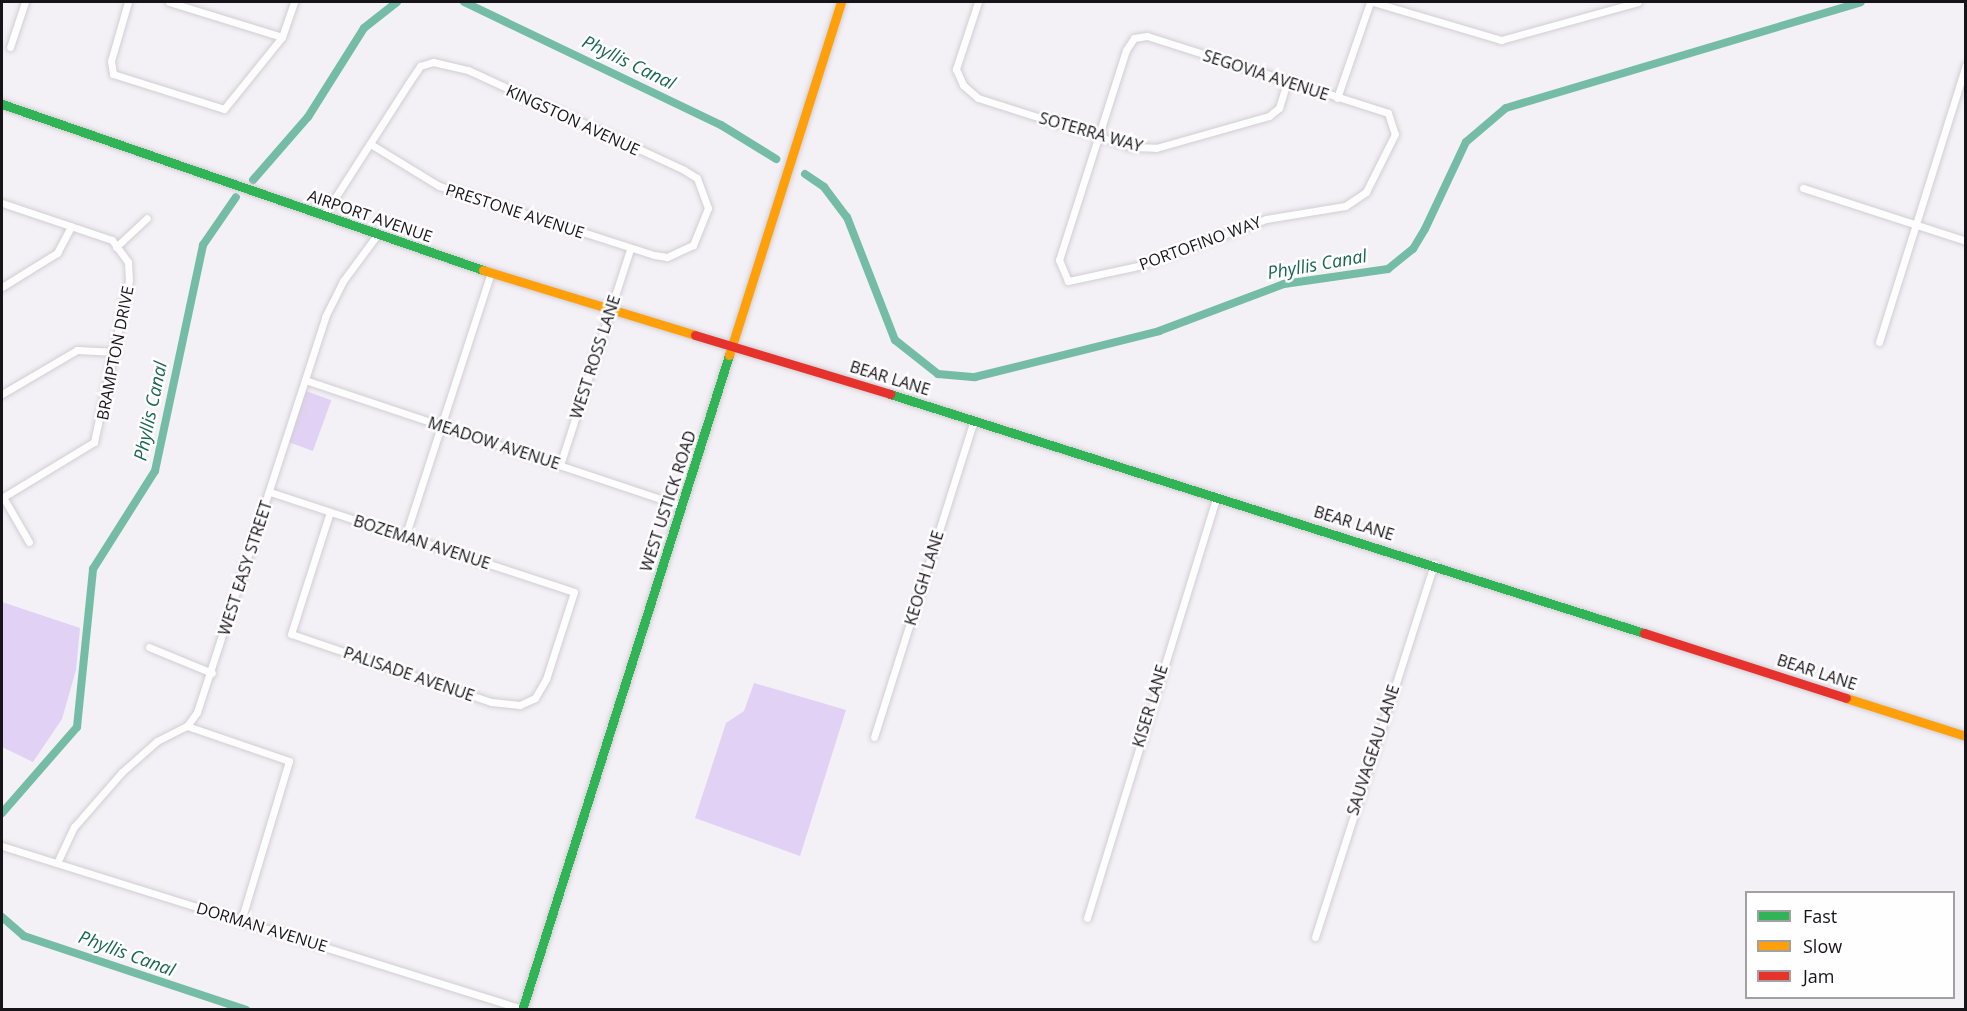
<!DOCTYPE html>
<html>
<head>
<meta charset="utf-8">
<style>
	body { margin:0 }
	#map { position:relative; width:1967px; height:1011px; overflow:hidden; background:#f3f0f6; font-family:"Open Sans",sans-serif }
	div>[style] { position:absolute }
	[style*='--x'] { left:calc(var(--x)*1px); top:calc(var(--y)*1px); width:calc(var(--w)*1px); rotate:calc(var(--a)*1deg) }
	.green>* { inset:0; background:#e1d2f5; transform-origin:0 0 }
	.canal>* { height:8px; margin:-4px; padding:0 4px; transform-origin:4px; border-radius:4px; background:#75bca7 }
	.roads { filter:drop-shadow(0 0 2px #d1ced3) drop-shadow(0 0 2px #d1ced3) }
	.street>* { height:7px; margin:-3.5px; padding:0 3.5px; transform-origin:3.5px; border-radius:3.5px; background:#fdfdfe }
	.fast>* { height:9px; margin:-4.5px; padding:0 4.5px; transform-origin:4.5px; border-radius:4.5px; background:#30b455 }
	.slow>* { height:9px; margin:-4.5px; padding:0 4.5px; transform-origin:4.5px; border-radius:4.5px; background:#ff9f0a }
	.jam>* { height:9px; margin:-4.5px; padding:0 4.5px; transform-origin:4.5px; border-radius:4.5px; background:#e5322d }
	span { translate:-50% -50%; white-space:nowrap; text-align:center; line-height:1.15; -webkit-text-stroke:5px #fefdff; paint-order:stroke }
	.street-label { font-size:16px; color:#161418 }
	.water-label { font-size:18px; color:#19664f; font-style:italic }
	.frame { position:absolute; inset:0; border:3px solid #161418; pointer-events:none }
	.legend { position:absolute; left:1745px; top:891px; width:210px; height:108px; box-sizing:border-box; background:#fefdff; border:2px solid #a1a0a3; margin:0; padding:8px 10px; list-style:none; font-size:18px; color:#161418 }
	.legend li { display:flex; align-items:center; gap:12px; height:30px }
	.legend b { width:30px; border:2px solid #a1a0a3 }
</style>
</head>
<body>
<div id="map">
	<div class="green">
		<i style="left:306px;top:391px;width:27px;height:54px;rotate:20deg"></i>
		<i style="clip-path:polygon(2px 602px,80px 628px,76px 670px,62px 719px,33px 762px,2px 747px)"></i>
		<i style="clip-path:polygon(754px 683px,846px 710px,800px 856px,695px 818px,726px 723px,744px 711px)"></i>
	</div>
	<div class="canal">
		<i style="--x:464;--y:2;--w:285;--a:25.6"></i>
		<i style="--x:721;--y:125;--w:65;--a:31.7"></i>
		<i style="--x:805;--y:174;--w:23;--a:34"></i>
		<i style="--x:824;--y:187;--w:38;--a:53"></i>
		<i style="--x:847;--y:217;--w:132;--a:68.7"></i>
		<i style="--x:895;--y:340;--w:55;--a:38.3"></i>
		<i style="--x:938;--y:374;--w:37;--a:5"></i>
		<i style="--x:975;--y:377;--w:190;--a:-14"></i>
		<i style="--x:1159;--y:331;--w:134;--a:-20.6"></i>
		<i style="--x:1284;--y:284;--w:105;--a:-8.2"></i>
		<i style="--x:1388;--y:269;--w:32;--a:-39"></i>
		<i style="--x:1413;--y:249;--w:23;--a:-59"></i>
		<i style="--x:1425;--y:229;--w:96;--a:-64.8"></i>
		<i style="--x:1466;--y:142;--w:52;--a:-40.4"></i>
		<i style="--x:1506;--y:108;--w:370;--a:-16.6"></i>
		<i style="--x:253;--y:180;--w:84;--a:-48.9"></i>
		<i style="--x:308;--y:117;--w:105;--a:-57.8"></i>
		<i style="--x:364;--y:28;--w:42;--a:-38.2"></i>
		<i style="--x:2;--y:813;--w:114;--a:-48.9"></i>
		<i style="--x:77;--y:727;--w:159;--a:-84.2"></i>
		<i style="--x:93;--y:569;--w:116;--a:-57.7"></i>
		<i style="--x:155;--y:471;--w:231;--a:-78"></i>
		<i style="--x:203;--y:245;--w:58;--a:-55.5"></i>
		<i style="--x:2;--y:917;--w:29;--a:41"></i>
		<i style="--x:24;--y:936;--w:234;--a:18.4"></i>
	</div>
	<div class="roads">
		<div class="street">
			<i style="--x:128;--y:2;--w:61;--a:106.1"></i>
			<i style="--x:111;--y:61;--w:13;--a:81"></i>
			<i style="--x:113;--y:74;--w:116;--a:17.5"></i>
			<i style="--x:224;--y:109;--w:92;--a:-51.1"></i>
			<i style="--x:282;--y:37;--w:37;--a:-71"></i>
			<i style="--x:169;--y:2;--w:118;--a:17.2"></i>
			<i style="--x:978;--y:2;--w:71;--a:108.2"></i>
			<i style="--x:956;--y:69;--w:17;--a:66"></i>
			<i style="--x:963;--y:85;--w:20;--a:41"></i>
			<i style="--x:978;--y:98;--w:162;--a:17.7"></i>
			<i style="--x:1132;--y:147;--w:24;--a:2"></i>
			<i style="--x:1156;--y:148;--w:117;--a:-15.8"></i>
			<i style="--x:1269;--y:116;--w:13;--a:-39"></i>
			<i style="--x:1279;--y:108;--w:27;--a:-73"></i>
			<i style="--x:1373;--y:2;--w:134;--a:16.5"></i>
			<i style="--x:1501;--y:40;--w:142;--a:-15.5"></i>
			<i style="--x:1147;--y:36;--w:253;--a:17.7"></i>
			<i style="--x:1388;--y:113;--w:22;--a:72"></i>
			<i style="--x:1395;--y:134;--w:65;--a:116.6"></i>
			<i style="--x:1366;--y:192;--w:25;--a:146"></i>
			<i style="--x:1345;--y:206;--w:80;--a:170.7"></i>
			<i style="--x:1266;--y:219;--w:136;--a:159.8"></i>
			<i style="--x:1138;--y:266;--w:72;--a:167.9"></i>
			<i style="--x:1068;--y:281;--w:23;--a:-113"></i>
			<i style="--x:1059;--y:260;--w:220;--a:-72.3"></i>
			<i style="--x:1126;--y:50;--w:14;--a:-56"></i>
			<i style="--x:1134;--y:38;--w:13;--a:-9"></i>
			<i style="--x:10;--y:47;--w:47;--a:-71.6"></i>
			<i style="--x:1337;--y:98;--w:102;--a:-71"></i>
			<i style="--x:1803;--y:188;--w:171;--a:18"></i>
			<i style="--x:2;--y:203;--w:116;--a:18.6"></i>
			<i style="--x:112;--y:240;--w:27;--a:54"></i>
			<i style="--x:128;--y:262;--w:18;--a:87"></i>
			<i style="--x:129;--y:280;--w:166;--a:102.2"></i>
			<i style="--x:94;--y:442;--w:108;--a:148.7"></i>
			<i style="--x:324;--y:215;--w:156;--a:-57.3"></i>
			<i style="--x:408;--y:84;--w:22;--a:-56"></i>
			<i style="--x:420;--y:66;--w:14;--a:-17"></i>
			<i style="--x:433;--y:62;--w:36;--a:13"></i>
			<i style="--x:468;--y:70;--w:238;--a:24.8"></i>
			<i style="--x:684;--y:170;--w:15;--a:32"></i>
			<i style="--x:697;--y:178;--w:32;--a:70"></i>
			<i style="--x:708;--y:208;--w:40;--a:112"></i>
			<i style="--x:693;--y:245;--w:29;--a:155"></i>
			<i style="--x:667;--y:257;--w:13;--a:-171"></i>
			<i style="--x:654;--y:255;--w:226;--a:-162.2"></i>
			<i style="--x:439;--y:186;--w:79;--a:-148.5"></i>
			<i style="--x:116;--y:247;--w:42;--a:-43.1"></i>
			<i style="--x:2;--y:287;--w:65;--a:-31.7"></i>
			<i style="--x:57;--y:253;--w:30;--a:-62"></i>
			<i style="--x:1879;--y:342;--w:290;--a:-72.6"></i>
			<i style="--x:305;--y:380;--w:397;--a:18.5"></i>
			<i style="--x:2;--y:394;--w:87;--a:-30.4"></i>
			<i style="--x:77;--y:350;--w:39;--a:3"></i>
			<i style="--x:560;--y:465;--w:227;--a:-72"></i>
			<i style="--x:270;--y:492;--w:320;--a:18.2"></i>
			<i style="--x:574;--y:592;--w:91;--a:107.8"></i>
			<i style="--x:546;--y:679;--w:22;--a:120"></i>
			<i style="--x:535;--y:698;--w:17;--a:155"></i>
			<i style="--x:520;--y:705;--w:29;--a:-174"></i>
			<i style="--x:491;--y:702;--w:211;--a:-161.2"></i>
			<i style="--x:291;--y:634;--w:128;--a:-72.3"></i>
			<i style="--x:3;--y:497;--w:52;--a:60"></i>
			<i style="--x:405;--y:537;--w:278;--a:-72"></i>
			<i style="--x:149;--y:647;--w:68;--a:22.4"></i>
			<i style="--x:187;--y:726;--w:108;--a:18.9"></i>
			<i style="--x:289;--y:761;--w:167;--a:106.7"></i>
			<i style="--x:874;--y:737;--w:333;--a:-72.5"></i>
			<i style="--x:2;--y:846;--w:545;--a:17.4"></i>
			<i style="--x:57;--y:863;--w:40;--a:-65"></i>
			<i style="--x:74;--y:827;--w:73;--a:-48.9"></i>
			<i style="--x:122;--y:772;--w:47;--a:-41.5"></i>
			<i style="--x:157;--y:741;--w:34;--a:-27"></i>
			<i style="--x:187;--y:726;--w:17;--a:-54"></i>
			<i style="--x:197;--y:712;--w:415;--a:-72"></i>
			<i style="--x:325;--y:317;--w:40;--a:-63.4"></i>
			<i style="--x:343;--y:281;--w:57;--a:-53.5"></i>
			<i style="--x:1087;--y:918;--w:442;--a:-72.9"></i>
			<i style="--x:1315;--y:937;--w:392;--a:-72.3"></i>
		</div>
		<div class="fast">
			<i style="--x:2;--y:104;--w:509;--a:19.04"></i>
			<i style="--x:890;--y:394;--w:791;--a:17.59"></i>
			<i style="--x:522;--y:1010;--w:687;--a:-72.46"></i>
		</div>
		<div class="slow">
			<i style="--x:483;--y:270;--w:222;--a:17"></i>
			<i style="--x:729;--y:355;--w:370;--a:-72.4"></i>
			<i style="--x:1846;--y:698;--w:126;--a:17.6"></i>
		</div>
		<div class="jam">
			<i style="--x:695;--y:335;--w:204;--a:16.8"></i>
			<i style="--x:1644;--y:633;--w:212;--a:17.8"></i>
		</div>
	</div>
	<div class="street-label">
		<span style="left:1266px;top:75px;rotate:18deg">SEGOVIA AVENUE</span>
		<span style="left:573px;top:120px;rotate:25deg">KINGSTON AVENUE</span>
		<span style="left:1091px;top:132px;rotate:16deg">SOTERRA WAY</span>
		<span style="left:515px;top:211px;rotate:18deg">PRESTONE AVENUE</span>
		<span style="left:370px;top:216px;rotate:19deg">AIRPORT AVENUE</span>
		<span style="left:1200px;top:243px;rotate:-20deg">PORTOFINO WAY</span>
		<span style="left:115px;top:353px;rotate:-79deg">BRAMPTON DRIVE</span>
		<span style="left:595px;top:357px;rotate:-72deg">WEST ROSS LANE</span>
		<span style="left:890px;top:378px;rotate:17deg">BEAR LANE</span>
		<span style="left:494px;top:443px;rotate:18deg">MEADOW AVENUE</span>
		<span style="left:668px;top:501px;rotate:-72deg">WEST USTICK ROAD</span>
		<span style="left:1354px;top:523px;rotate:17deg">BEAR LANE</span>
		<span style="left:422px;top:542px;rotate:18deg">BOZEMAN AVENUE</span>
		<span style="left:245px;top:568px;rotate:-72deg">WEST EASY STREET</span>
		<span style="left:924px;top:578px;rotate:-73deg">KEOGH LANE</span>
		<span style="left:1817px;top:672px;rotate:18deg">BEAR LANE</span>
		<span style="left:409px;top:674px;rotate:19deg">PALISADE AVENUE</span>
		<span style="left:1150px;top:706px;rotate:-73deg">KISER LANE</span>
		<span style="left:1373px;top:750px;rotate:-72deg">SAUVAGEAU LANE</span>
		<span style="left:262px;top:927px;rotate:17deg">DORMAN AVENUE</span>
	</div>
	<div class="water-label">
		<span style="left:629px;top:62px;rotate:26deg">Phyllis Canal</span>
		<span style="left:1317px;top:264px;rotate:-10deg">Phyllis Canal</span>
		<span style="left:150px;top:411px;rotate:-78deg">Phyllis Canal</span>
		<span style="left:127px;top:953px;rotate:20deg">Phyllis Canal</span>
	</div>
	<div class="frame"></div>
	<ul class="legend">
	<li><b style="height:8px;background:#30b455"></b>Fast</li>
	<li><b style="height:8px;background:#ff9f0a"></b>Slow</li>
	<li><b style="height:8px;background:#e5322d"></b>Jam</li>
	</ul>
</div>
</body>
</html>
